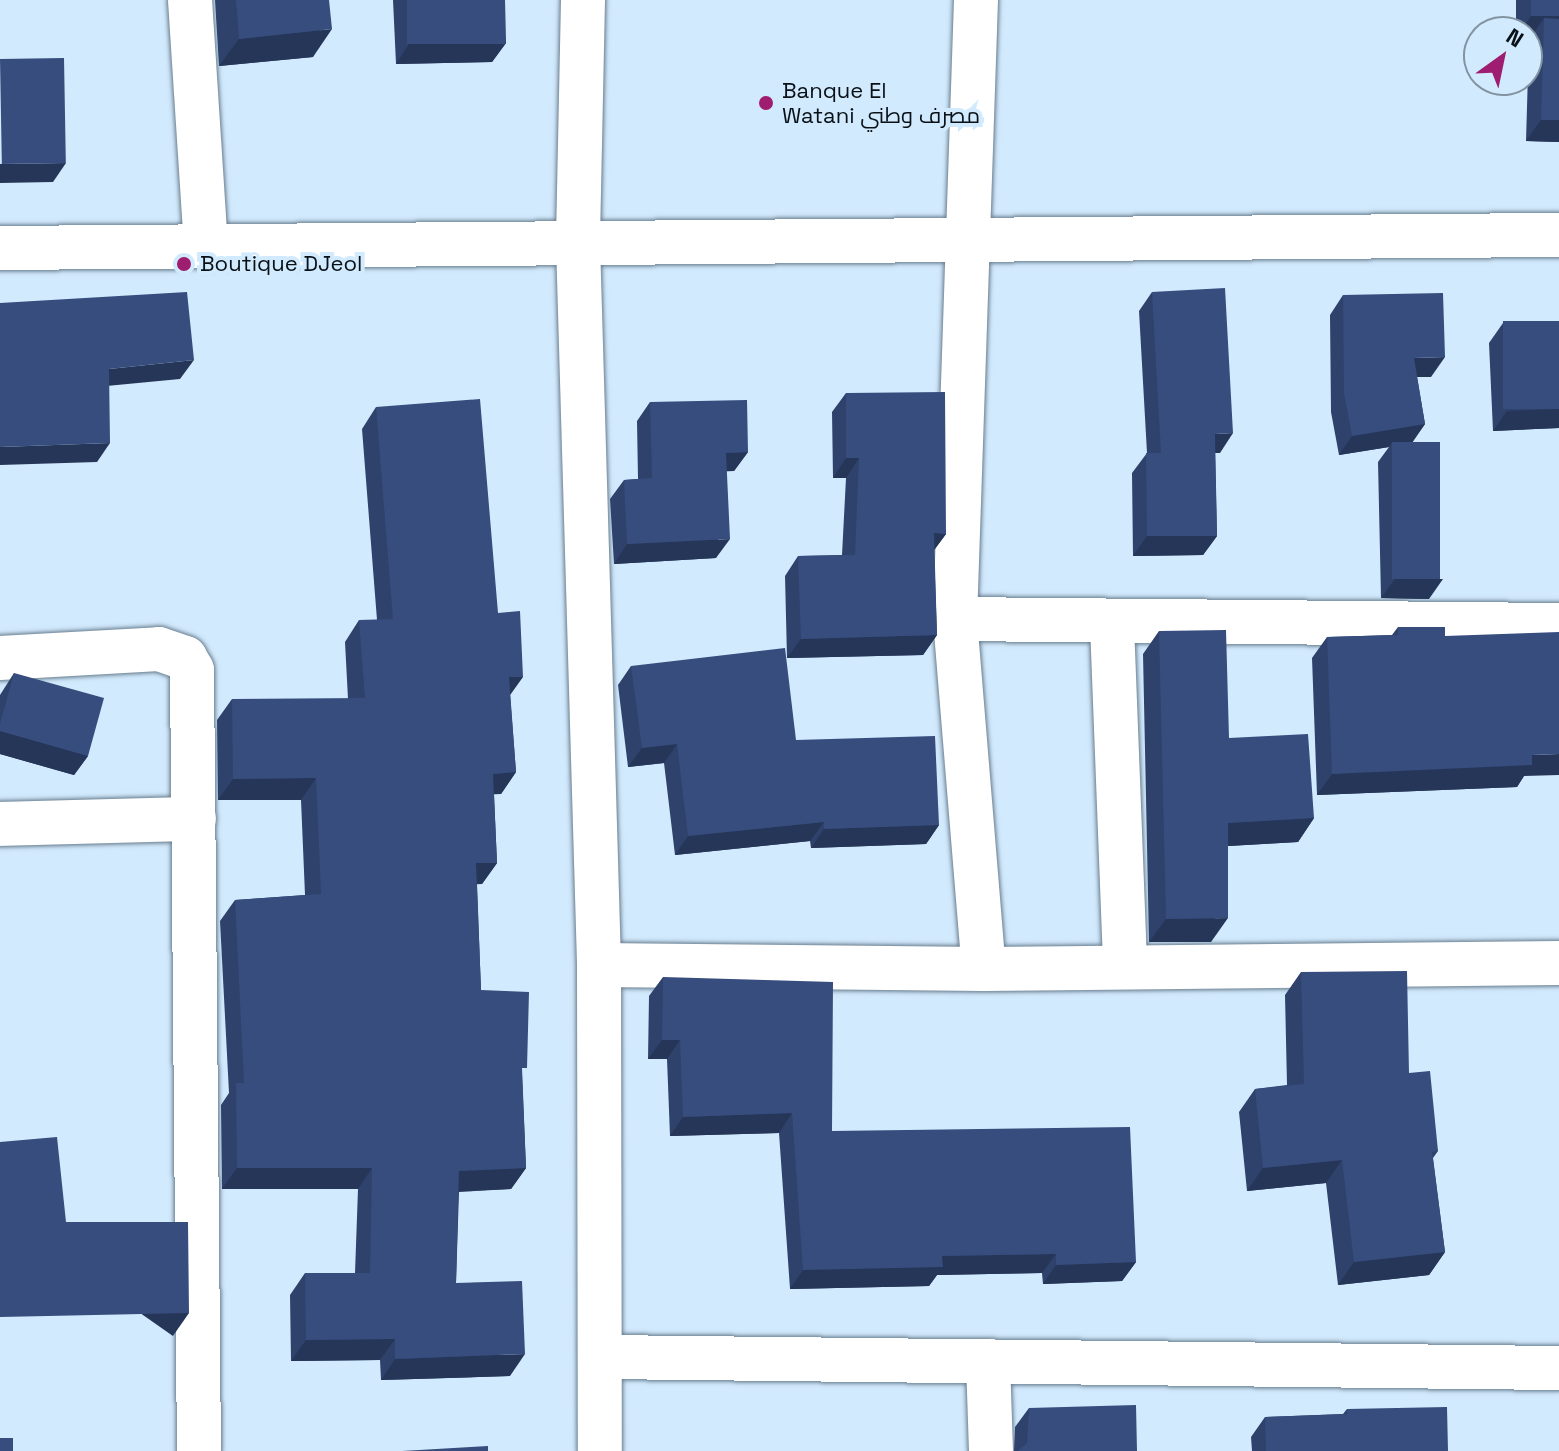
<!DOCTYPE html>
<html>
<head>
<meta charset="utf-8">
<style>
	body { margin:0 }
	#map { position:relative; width:1559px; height:1451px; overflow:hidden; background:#d2eafd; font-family:"Space Grotesk",Cairo,sans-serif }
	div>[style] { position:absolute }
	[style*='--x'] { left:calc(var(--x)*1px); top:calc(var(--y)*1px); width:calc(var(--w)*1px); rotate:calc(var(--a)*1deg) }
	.roads { filter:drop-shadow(0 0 2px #697e8f) drop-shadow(0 0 2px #697e8f) }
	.minor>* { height:44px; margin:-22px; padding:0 22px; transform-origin:22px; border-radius:22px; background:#fff }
	.wall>* { inset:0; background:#2e426c }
	.shaded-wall>* { inset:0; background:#263658; transform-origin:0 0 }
	.building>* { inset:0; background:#364d7d; transform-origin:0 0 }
	.dots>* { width:22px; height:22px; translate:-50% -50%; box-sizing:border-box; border:4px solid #d2eafd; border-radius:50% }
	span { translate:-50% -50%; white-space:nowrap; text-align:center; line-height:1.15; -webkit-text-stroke:8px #d2eafd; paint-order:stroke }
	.poi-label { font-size:22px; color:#091117 }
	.left { translate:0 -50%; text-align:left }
	.north { position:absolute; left:1463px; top:16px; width:80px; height:80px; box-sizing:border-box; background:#d2eafd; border:2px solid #8293a1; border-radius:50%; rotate:33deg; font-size:22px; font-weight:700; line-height:32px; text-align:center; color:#091117 }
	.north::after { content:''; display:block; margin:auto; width:28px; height:36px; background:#9e1d70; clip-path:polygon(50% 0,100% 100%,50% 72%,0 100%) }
</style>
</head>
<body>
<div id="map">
	<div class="roads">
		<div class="minor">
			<i style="--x:190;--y:0;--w:248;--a:86.3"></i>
			<i style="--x:583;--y:0;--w:243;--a:91.2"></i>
			<i style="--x:578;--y:243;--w:722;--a:88.33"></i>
			<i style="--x:599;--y:965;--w:486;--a:89.9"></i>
			<i style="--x:976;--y:0;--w:619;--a:91.94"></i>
			<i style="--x:955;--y:619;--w:351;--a:85.3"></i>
			<i style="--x:0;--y:248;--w:1559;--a:-0.48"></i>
			<i style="--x:955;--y:619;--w:604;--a:0.57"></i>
			<i style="--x:1112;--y:624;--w:343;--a:87.8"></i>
			<i style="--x:0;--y:658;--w:159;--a:-3.2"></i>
			<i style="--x:159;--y:649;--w:28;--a:19"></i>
			<i style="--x:185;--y:658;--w:14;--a:60"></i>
			<i style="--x:192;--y:670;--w:781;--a:89.49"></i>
			<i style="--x:0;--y:824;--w:194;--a:-1.5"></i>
			<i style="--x:599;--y:965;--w:385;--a:0.6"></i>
			<i style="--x:984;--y:969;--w:575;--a:-0.6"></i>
			<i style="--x:603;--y:1357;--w:956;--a:0.66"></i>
			<i style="--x:988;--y:1361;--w:90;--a:88.1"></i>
		</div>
	</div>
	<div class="wall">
		<i style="clip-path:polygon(215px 0,329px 0,313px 57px,219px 66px)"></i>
		<i style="clip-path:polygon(393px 0,505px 0,506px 43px,492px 62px,396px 64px)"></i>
		<i style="clip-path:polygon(1516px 0,1559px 0,1559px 142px,1526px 141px,1529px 39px,1531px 37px,1527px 32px,1516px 32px)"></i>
		<i style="clip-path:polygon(1152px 292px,1220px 453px,1215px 453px,1217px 536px,1203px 555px,1133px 556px,1132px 473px,1147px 453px,1139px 311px)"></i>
		<i style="clip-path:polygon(1343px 295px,1431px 377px,1417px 377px,1425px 424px,1412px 442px,1429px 599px,1381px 598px,1378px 462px,1389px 447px,1339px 455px,1331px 412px,1330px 315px)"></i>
		<i style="clip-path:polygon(1559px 321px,1559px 428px,1493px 431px,1489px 343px,1503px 323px)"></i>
		<i style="clip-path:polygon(846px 393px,946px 534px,934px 550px,937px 635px,923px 655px,787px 658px,785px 576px,798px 556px,842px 555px,846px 478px,833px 478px,832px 412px)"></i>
		<i style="clip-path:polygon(650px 402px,748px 452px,734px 471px,726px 471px,716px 558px,614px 564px,610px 499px,624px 480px,638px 479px,637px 421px)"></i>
		<i style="clip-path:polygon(376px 407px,498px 613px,510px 695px,516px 772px,501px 794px,494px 794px,497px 863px,482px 884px,477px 884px,481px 990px,522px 1075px,526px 1168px,511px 1189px,459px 1192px,456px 1283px,510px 1376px,381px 1380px,380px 1360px,291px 1361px,290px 1295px,305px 1273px,355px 1273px,358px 1189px,222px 1189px,221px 1105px,229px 1093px,220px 921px,235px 900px,305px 895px,301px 800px,218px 800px,217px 720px,232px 699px,348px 699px,345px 642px,359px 620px,377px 620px,362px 429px)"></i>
		<i style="clip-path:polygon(1398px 627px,1445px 636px,1524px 776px,1517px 787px,1317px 795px,1312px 658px,1327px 637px,1392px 635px)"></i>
		<i style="clip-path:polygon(1159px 631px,1229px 738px,1314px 818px,1298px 842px,1228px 846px,1211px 942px,1149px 942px,1143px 654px)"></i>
		<i style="clip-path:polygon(631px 666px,796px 740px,939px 825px,926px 844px,811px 848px,810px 841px,675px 855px,664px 763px,628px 767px,618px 685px)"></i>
		<i style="clip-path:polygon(14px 673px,88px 756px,74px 775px,0 754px,0 695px)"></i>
		<i style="clip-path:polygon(1301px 972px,1409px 1073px,1438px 1151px,1433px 1158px,1445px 1252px,1429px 1275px,1338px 1285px,1326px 1183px,1247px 1191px,1239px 1112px,1255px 1089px,1287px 1085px,1285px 995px)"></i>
		<i style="clip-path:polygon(663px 977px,832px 1131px,1136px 1262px,1122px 1281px,1043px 1284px,1042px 1273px,937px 1275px,929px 1286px,790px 1289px,779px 1133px,670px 1136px,667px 1059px,648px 1059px,649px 996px)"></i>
		<i style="clip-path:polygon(1029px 1408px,1137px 1451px,1014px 1451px,1015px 1427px)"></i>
		<i style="clip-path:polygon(1347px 1409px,1448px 1451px,1252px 1451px,1251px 1437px,1265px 1417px,1343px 1414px)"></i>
	</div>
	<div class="shaded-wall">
		<i style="clip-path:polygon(1531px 16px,1559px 16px,1559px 37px,1544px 18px,1531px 37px,1527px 37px,1527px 32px,1520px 32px)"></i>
		<i style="clip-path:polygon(332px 29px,313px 57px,219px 66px,239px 39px)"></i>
		<i style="clip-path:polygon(506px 43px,492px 62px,396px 64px,409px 44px)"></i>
		<i style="clip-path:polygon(1541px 120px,1559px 120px,1559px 142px,1526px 141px)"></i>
		<i style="clip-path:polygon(66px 163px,53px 182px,0 183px,0 164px)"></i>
		<i style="clip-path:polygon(1445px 357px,1431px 377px,1401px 377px,1414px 358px)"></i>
		<i style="clip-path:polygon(194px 360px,180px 379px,96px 387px,109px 369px)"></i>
		<i style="clip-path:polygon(1559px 409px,1559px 428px,1493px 431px,1507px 411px)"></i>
		<i style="clip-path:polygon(1425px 424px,1412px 443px,1392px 442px,1389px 447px,1339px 455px,1352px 436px)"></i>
		<i style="clip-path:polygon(1233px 433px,1220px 453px,1202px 453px,1215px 434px)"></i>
		<i style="clip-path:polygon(110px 443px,97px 462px,0 465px,0 447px)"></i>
		<i style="clip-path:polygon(748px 452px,734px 471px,712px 472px,726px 453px)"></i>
		<i style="clip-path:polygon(846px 458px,859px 458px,846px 478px,833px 478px)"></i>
		<i style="clip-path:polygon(934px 533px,946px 534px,932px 553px)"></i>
		<i style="clip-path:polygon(1147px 536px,1217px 536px,1203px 555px,1133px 556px)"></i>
		<i style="clip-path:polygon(730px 539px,716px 558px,614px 564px,627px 544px)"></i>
		<i style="clip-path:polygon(1395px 579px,1443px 579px,1429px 599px,1381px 598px)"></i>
		<i style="clip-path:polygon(937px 635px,923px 655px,787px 658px,801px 639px)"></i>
		<i style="clip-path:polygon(509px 677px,523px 677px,508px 698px)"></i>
		<i style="clip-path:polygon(0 731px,88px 756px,74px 775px,0 754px)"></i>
		<i style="clip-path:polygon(677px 744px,664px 763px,628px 767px,642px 748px)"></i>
		<i style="clip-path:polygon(1559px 754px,1559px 775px,1524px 776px,1517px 787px,1317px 795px,1332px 774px,1532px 755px)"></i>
		<i style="clip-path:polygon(516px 772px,501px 794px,478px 795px,493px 774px)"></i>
		<i style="clip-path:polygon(316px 778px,301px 800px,218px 800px,233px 779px)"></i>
		<i style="clip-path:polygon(1314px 818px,1298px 842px,1211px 847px,1228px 823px)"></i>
		<i style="clip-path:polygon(824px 822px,810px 841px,675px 855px,688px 836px)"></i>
		<i style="clip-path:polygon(939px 825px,926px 844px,811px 848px,824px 829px)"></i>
		<i style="clip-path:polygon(476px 863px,497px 863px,482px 884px,461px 885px)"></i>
		<i style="clip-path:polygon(1228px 918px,1211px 942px,1149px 942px,1166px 919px)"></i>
		<i style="clip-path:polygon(662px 1040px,680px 1040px,667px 1059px,648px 1059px)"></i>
		<i style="clip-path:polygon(792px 1113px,779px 1133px,670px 1136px,683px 1117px)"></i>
		<i style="clip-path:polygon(1342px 1160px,1326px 1183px,1247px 1191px,1263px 1168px)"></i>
		<i style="clip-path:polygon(237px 1168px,372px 1168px,358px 1189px,222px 1189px)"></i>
		<i style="clip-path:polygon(526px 1168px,511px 1189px,444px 1192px,459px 1171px)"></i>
		<i style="clip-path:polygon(1445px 1252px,1429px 1275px,1338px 1285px,1354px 1262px)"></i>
		<i style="clip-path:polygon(1056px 1254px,1042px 1273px,937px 1275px,929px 1286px,790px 1289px,803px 1270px,942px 1256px)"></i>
		<i style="clip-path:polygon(1136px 1262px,1122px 1281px,1043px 1284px,1056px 1265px)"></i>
		<i style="left:189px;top:1313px;width:28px;height:189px;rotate:125deg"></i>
		<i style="clip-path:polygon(395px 1339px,380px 1360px,291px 1361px,306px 1340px)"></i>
		<i style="clip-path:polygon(525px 1354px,510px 1376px,381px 1380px,395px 1359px)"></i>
	</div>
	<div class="building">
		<i style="clip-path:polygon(236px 0,329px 0,332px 29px,239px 39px)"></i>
		<i style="left:407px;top:0;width:98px;height:44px"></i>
		<i style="left:1531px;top:0;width:28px;height:16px"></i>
		<i style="clip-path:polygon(1544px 18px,1559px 19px,1559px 120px,1541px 120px)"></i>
		<i style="left:64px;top:58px;width:105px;height:64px;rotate:89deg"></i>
		<i style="clip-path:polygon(1225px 288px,1233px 433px,1215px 434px,1217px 536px,1147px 536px,1146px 453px,1161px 453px,1152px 292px)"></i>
		<i style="clip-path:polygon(187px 292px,194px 360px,109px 369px,110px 443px,0 447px,0 303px)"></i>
		<i style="clip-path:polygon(1443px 293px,1445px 357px,1414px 358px,1425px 424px,1352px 436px,1344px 393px,1343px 295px)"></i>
		<i style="left:1559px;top:321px;width:88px;height:56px;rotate:90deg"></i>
		<i style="clip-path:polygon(945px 392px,946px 534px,934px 533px,937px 635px,801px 639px,798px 556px,855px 555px,859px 458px,846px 458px,846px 393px)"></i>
		<i style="clip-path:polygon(480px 399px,498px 613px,520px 611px,523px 677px,509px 677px,516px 772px,493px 774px,497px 863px,476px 863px,481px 990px,529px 992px,527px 1068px,522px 1068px,526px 1168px,459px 1171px,456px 1283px,522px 1281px,525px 1354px,395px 1359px,395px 1339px,306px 1340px,305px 1273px,370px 1273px,372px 1168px,237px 1168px,236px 1083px,244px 1083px,235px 900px,321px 894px,316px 778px,233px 779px,232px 699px,365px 698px,359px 620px,393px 619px,376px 407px)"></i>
		<i style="clip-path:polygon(747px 400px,748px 452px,726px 453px,730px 539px,627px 544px,624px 480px,652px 478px,650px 402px)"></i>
		<i style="left:1392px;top:442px;width:48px;height:137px"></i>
		<i style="clip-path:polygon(1398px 627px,1445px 627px,1445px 636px,1559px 632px,1559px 754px,1532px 755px,1532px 765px,1332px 774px,1327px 637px,1398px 635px)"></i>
		<i style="clip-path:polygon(1226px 630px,1229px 738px,1308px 734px,1314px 818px,1228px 823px,1228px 918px,1166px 919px,1159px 631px)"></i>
		<i style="clip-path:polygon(785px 648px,796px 740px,935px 736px,939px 825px,824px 829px,824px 822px,688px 836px,677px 744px,642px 748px,631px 666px)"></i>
		<i style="clip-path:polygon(14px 673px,104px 698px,88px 756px,0 731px,0 724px)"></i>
		<i style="clip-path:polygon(1407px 971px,1409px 1073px,1430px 1071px,1438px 1151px,1432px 1152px,1445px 1252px,1354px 1262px,1342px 1160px,1263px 1168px,1255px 1089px,1304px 1084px,1301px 972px)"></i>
		<i style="clip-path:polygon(663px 977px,833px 982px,832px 1131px,1130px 1127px,1136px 1262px,1056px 1265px,1056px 1254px,942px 1256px,943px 1267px,803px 1270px,792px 1113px,683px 1117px,680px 1040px,662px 1040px)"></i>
		<i style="clip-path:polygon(57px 1137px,66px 1222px,188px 1222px,189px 1313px,0 1317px,0 1142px)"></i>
		<i style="clip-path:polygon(1136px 1405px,1137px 1451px,1018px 1451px,1027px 1443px,1029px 1408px)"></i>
		<i style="clip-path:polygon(1447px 1407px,1448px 1451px,1266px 1451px,1265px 1417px,1347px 1414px,1347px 1409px)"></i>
		<i style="left:0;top:1438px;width:13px;height:13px"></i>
		<i style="clip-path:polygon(488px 1446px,488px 1451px,402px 1451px)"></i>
	</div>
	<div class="dots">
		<i style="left:766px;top:103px;background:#9e1d70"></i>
		<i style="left:184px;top:264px;background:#9e1d70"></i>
	</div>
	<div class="poi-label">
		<span class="left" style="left:782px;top:103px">Banque El<br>Watani مصرف وطني</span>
		<span class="left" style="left:200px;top:264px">Boutique DJeol</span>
	</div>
	<div class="north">N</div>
</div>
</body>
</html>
